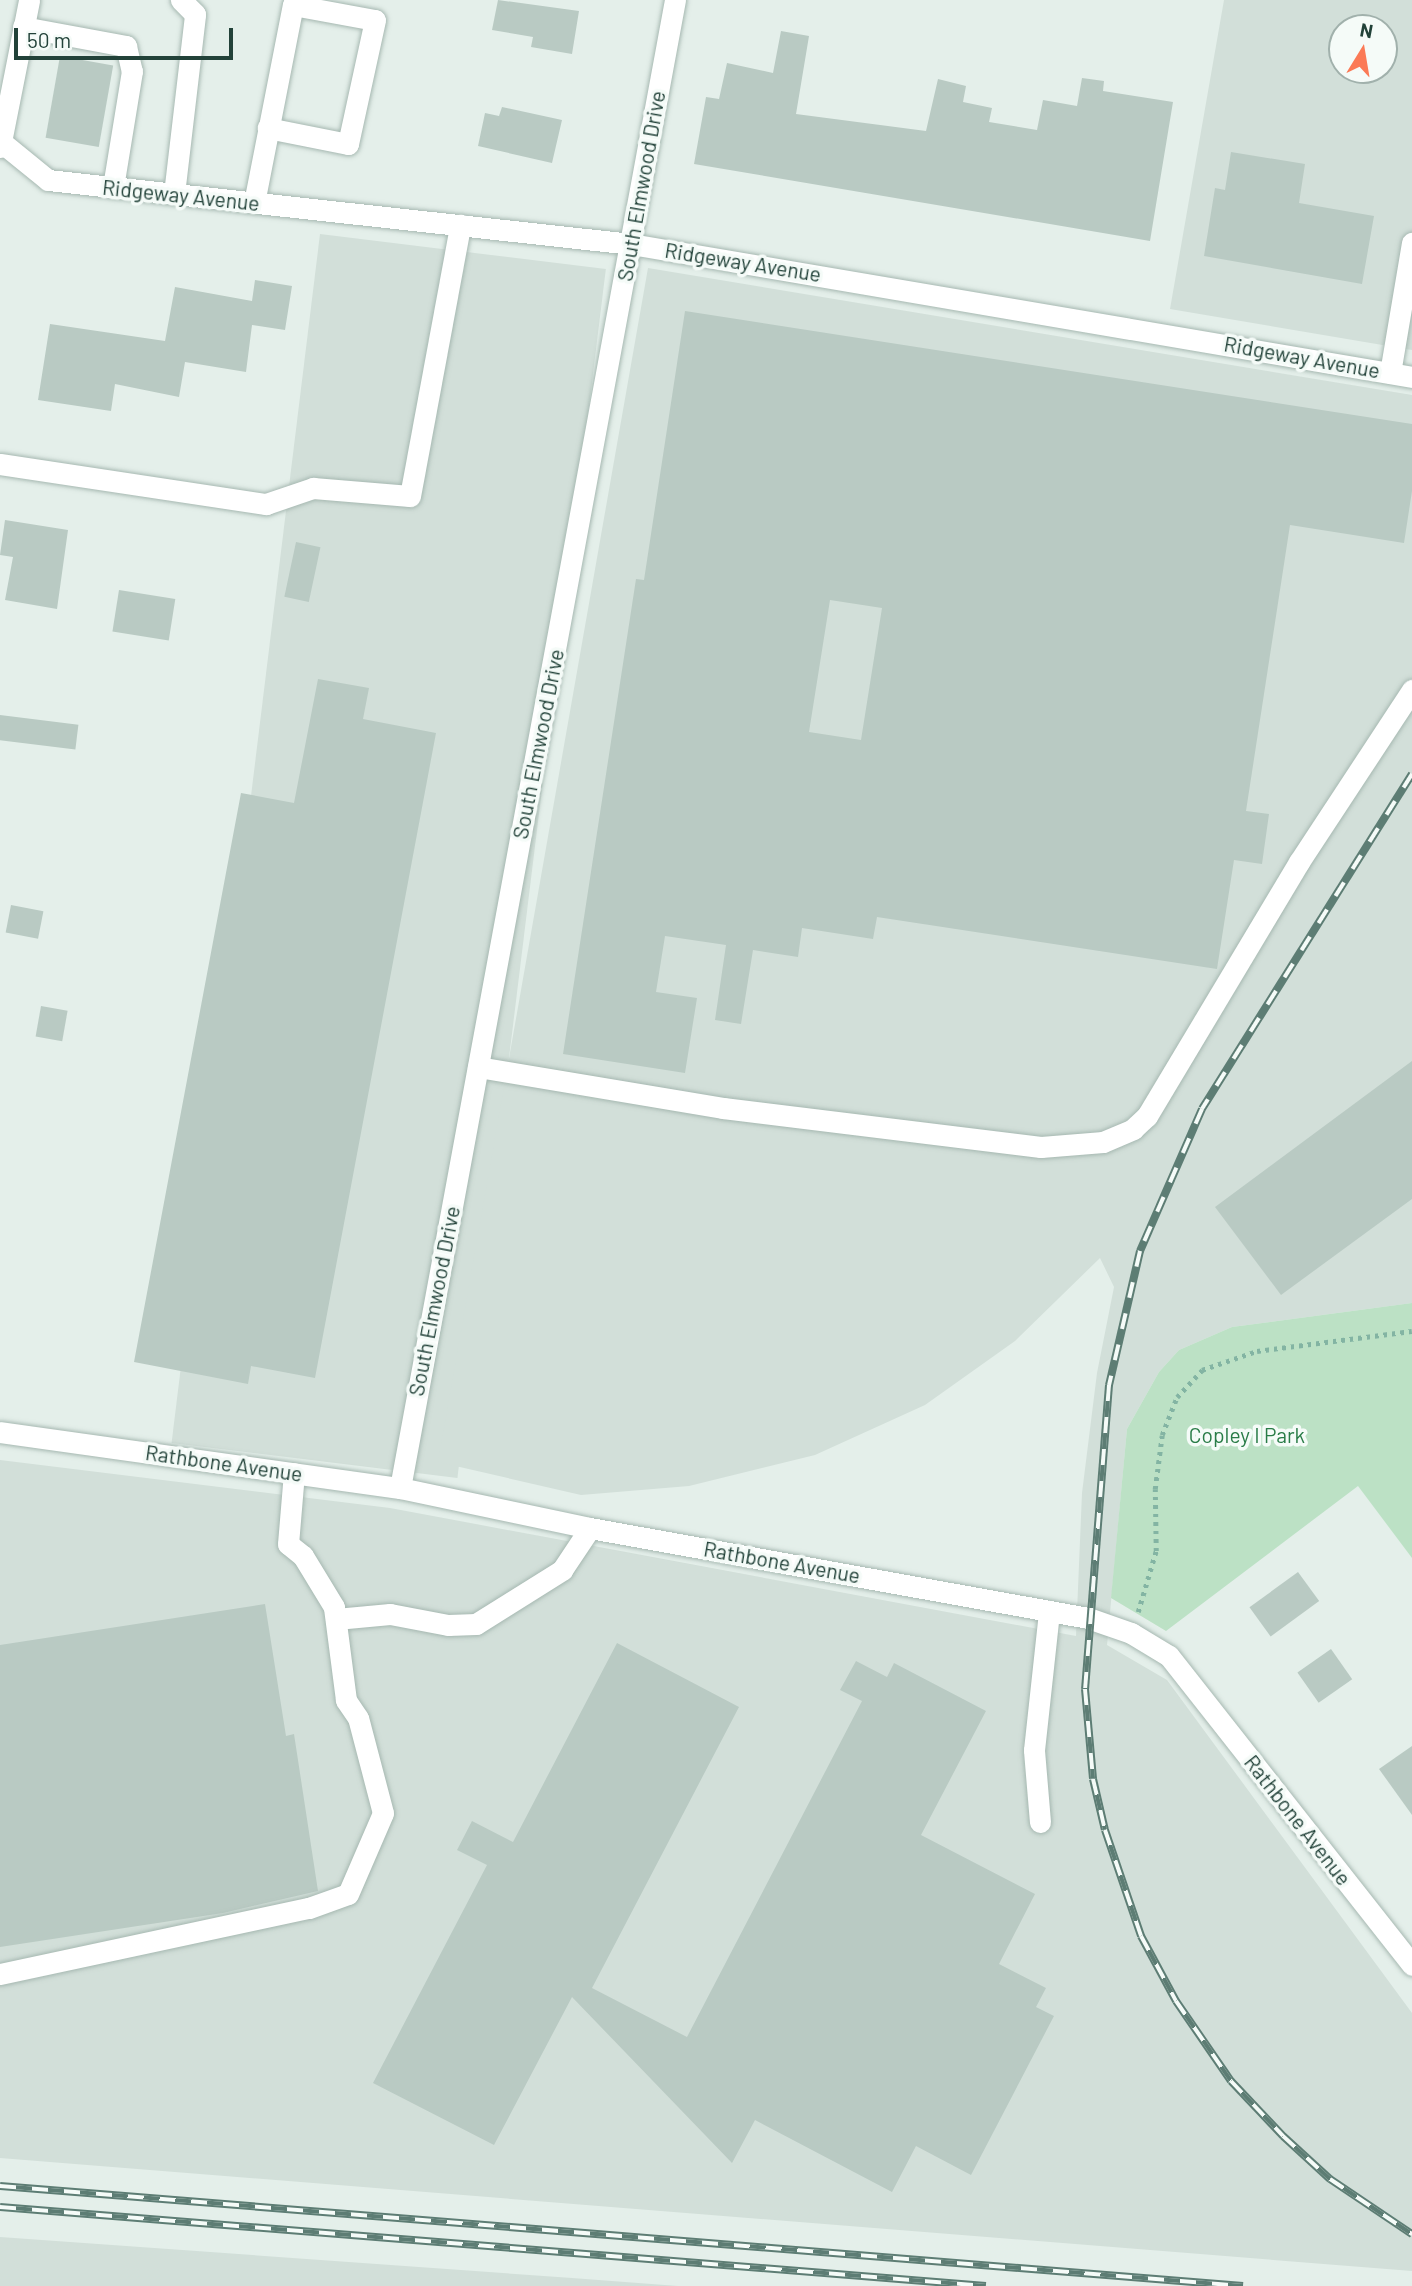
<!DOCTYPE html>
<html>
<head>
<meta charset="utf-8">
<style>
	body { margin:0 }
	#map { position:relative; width:1412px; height:2286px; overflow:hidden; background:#e4efea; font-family:Barlow,sans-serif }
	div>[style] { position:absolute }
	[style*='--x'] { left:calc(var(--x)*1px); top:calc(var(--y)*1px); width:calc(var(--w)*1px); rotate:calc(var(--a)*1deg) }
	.built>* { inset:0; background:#d2dfd9; transform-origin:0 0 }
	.green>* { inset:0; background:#bce1c5 }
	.building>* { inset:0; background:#b9cac3; transform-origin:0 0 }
	.path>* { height:4.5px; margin-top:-2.25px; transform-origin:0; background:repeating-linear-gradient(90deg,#83b4a3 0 3.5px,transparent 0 8.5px) }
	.roads { filter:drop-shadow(0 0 2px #a6b8b1) drop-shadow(0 0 2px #a6b8b1) }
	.minor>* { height:21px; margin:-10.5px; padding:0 10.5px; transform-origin:10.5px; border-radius:10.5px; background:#fff }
	.rail>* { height:8px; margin-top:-4px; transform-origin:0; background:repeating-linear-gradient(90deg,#f5fbf8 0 16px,#5d7d74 0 32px); box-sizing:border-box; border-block:2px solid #5d7d74 }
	span { translate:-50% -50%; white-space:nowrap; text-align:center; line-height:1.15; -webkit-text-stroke:7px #f5fbf8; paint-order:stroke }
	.street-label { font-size:21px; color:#224239 }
	.park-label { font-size:21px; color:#297c47 }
	.north { position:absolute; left:1328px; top:14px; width:70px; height:70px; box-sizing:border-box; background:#f5fbf8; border:2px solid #a1b1ac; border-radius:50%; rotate:11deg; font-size:19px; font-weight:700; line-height:28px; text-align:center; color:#224239 }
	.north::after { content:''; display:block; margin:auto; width:24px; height:32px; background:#fb7a56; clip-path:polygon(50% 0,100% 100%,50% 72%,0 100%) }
	.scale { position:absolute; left:14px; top:28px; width:219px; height:32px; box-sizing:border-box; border:4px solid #224239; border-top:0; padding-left:9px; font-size:21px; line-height:24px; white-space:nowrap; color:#224239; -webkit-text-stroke:5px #f5fbf8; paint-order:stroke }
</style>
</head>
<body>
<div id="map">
	<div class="built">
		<i style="clip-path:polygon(evenodd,1224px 0,1412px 0,1412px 350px,1170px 309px,1224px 0,1342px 28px,1384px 28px,1384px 70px,1342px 70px,1342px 28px)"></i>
		<i style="left:320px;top:234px;width:288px;height:1218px;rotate:7deg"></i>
		<i style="clip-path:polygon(648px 268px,1412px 395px,1412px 1303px,1232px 1327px,1179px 1350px,1159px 1372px,1127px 1429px,1107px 1645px,1167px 1680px,1412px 2013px,1412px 2271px,0 2158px,0 1460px,390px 1508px,1076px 1636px,1082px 1493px,1097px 1373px,1114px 1287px,1100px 1258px,1015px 1341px,925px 1405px,815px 1455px,689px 1486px,581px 1495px,438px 1462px)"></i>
		<i style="clip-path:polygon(0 2237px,572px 2278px,678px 2286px,0 2286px)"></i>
	</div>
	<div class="green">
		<i style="clip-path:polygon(1412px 1303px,1412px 1558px,1358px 1486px,1166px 1631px,1111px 1598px,1127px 1429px,1159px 1372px,1179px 1350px,1232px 1327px)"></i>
	</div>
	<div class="building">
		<i style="clip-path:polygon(498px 0,579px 11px,572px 54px,531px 47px,533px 37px,492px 30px)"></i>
		<i style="clip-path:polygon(781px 31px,809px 36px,796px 114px,926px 131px,938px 79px,966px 86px,963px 102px,992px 108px,989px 122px,1037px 130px,1043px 100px,1077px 106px,1082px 78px,1104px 81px,1103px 91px,1173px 102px,1150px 241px,694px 164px,706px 97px,719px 99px,727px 63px,773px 73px)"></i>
		<i style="left:60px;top:56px;width:54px;height:83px;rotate:10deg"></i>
		<i style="clip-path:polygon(502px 107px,562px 120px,552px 163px,478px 146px,485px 113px,499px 116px)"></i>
		<i style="clip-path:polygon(1231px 152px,1305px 164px,1299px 203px,1374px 216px,1362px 284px,1204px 256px,1215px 188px,1225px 190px)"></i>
		<i style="clip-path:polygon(255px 280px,292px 286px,285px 330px,252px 325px,246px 372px,185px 362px,179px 397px,115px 384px,111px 411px,38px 400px,50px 324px,165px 341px,175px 287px,252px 301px)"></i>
		<i style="clip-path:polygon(evenodd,685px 311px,1412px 424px,1412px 491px,1404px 543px,1290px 525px,1246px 811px,1269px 814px,1262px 864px,1234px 860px,1217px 969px,877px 917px,873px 939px,802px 928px,798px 957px,753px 950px,741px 1024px,715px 1020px,726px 945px,665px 936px,656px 992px,697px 998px,685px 1073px,563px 1054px,636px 579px,644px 580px,685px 311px,830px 600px,882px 608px,861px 740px,809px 732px,830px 600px)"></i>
		<i style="clip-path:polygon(5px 520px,68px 530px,57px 609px,5px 600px,13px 557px,0 555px)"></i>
		<i style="left:296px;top:542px;width:25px;height:56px;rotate:12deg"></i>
		<i style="left:119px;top:590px;width:57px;height:42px;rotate:9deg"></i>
		<i style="clip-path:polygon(318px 679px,369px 688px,363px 719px,436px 733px,315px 1378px,251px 1366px,248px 1384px,134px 1362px,241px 793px,294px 803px)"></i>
		<i style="left:0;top:715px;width:79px;height:25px;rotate:7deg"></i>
		<i style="left:11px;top:905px;width:33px;height:28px;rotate:11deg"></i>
		<i style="left:41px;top:1006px;width:27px;height:31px;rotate:10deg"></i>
		<i style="clip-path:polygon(1412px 1061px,1412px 1199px,1281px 1295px,1215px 1207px)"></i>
		<i style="left:1298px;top:1572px;width:36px;height:60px;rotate:54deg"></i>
		<i style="clip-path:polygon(265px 1604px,286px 1736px,294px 1734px,318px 1891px,223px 1913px,0 1947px,0 1645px)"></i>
		<i style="clip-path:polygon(617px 1643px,739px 1707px,592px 1988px,687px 2037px,862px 1701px,840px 1690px,856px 1661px,887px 1677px,894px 1663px,986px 1711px,921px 1835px,1035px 1894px,999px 1964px,1046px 1988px,1036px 2007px,1054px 2016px,971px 2175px,916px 2146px,892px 2192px,755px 2120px,732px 2163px,572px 1997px,494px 2145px,373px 2083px,487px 1865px,457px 1850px,472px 1821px,513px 1842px)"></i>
		<i style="left:1331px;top:1649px;width:37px;height:41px;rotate:55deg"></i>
		<i style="clip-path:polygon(1412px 1746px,1412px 1815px,1379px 1769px)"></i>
	</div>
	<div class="path">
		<i style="--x:1138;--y:1612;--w:64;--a:-73.6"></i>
		<i style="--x:1156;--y:1551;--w:62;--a:-90.9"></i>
		<i style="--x:1155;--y:1489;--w:54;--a:-82.6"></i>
		<i style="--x:1162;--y:1435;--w:41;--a:-68.5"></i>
		<i style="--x:1177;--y:1397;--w:37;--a:-47"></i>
		<i style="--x:1202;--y:1370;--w:58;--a:-19.1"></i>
		<i style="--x:1257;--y:1351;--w:156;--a:-7.4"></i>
	</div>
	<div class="roads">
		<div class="minor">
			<i style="--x:23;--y:27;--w:105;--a:10.5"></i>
			<i style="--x:126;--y:46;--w:26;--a:77"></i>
			<i style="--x:132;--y:71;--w:118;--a:99.3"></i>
			<i style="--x:0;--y:141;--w:62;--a:39.1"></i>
			<i style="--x:48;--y:180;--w:587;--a:6.26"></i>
			<i style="--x:631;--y:244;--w:792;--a:9.66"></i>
			<i style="--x:0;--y:147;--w:150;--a:-78.8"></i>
			<i style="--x:174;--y:194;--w:181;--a:-83.3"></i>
			<i style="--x:195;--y:14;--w:20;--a:-135"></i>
			<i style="--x:254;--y:203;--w:202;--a:-78.9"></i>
			<i style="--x:293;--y:5;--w:83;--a:10.4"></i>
			<i style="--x:375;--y:20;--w:127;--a:102.3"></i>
			<i style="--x:348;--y:144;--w:82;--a:-168.7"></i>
			<i style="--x:1390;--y:373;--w:132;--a:-80.4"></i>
			<i style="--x:0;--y:464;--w:269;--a:8.6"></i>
			<i style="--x:266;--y:504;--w:50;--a:-18.8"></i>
			<i style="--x:313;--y:488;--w:97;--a:4.7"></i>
			<i style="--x:410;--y:496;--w:276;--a:-79.5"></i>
			<i style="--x:478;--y:1067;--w:248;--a:9.5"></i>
			<i style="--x:723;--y:1108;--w:320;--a:7"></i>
			<i style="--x:1041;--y:1147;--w:62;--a:-4.6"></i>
			<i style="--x:1103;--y:1142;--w:33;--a:-23"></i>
			<i style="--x:1133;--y:1129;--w:19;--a:-43"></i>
			<i style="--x:1147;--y:1116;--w:296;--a:-59.1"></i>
			<i style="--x:1299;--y:862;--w:206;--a:-56.7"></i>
			<i style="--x:0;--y:1432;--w:404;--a:8"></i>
			<i style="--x:400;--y:1488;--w:194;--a:11.9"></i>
			<i style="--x:590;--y:1528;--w:506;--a:10.24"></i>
			<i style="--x:1088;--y:1618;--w:46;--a:19.2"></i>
			<i style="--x:1131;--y:1633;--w:44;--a:31.2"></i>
			<i style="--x:1169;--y:1656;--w:393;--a:51.8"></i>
			<i style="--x:400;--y:1488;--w:1513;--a:-79.53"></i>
			<i style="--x:336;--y:1619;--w:54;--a:-5.3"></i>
			<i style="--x:390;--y:1614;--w:59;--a:10.7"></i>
			<i style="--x:448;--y:1625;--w:28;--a:-2"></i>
			<i style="--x:476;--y:1624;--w:102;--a:-32.1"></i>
			<i style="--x:562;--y:1570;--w:50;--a:-56.3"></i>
			<i style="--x:1040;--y:1822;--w:72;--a:-94.8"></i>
			<i style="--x:1034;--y:1750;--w:140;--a:-83.8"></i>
			<i style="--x:0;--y:1974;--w:316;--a:-12.1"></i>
			<i style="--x:309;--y:1908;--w:41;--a:-19.7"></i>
			<i style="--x:348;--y:1894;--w:88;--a:-66.6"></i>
			<i style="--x:383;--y:1813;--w:98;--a:-104.7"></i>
			<i style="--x:358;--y:1718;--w:22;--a:-124"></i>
			<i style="--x:346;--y:1700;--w:94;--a:-97.4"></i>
			<i style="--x:334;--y:1607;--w:60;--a:-121.3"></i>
			<i style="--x:303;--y:1556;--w:19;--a:-141"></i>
			<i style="--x:288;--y:1544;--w:71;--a:-85.2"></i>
		</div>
	</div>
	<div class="rail">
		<i style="--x:1412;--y:774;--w:395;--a:122.1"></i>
		<i style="--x:1202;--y:1109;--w:155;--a:113.6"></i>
		<i style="--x:1140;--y:1251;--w:138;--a:103"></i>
		<i style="--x:1109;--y:1385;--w:305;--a:94.5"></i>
		<i style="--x:1085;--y:1689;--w:90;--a:84.9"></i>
		<i style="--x:1093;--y:1779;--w:52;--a:76.8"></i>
		<i style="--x:1105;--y:1830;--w:112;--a:71.2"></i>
		<i style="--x:1141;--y:1936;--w:74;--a:61.7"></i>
		<i style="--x:1176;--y:2001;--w:97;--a:55.5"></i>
		<i style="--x:1231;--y:2081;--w:76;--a:46.6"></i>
		<i style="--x:1283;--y:2136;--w:64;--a:42.5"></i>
		<i style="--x:1330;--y:2179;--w:99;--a:33.9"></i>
		<i style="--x:0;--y:2186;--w:1247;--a:4.6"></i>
		<i style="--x:0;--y:2207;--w:989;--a:4.58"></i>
	</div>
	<div class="street-label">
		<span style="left:641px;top:186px;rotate:-80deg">South Elmwood Drive</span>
		<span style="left:181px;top:195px;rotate:6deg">Ridgeway Avenue</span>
		<span style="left:743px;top:262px;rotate:9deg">Ridgeway Avenue</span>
		<span style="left:1302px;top:357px;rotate:10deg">Ridgeway Avenue</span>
		<span style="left:538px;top:744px;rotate:-79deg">South Elmwood Drive</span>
		<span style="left:434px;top:1301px;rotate:-79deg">South Elmwood Drive</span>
		<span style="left:224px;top:1463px;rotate:8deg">Rathbone Avenue</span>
		<span style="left:782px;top:1562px;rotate:10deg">Rathbone Avenue</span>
		<span style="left:1298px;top:1820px;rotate:52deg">Rathbone Avenue</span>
	</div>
	<div class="park-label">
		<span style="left:1247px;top:1435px">Copley I Park</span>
	</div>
	<div class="north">N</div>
	<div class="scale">50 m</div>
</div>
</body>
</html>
